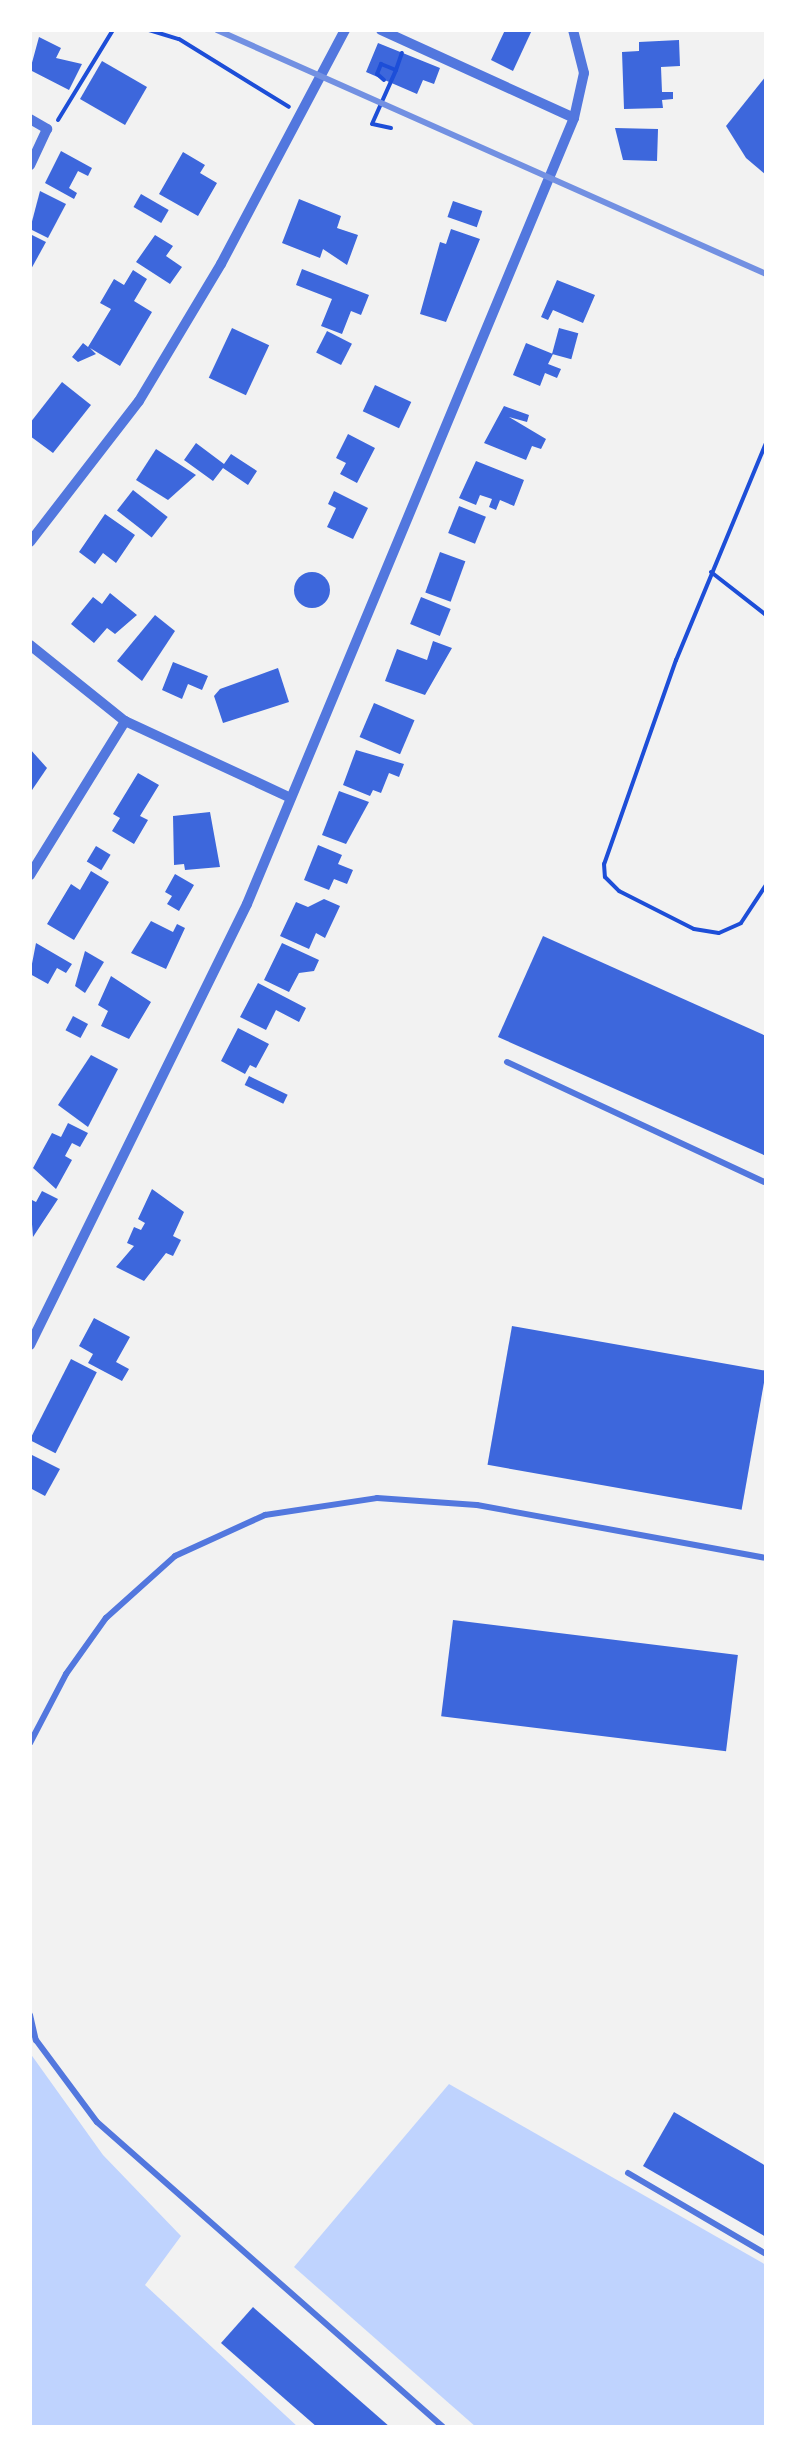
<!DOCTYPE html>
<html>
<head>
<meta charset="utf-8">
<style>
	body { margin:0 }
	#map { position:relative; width:796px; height:2457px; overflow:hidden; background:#f2f2f2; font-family:Barlow,sans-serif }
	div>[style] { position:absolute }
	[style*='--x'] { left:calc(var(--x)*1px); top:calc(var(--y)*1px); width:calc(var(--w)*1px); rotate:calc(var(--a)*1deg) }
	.water>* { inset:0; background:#bfd3fe }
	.building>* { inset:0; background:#3d67dc; transform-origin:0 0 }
	.round { border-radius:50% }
	.path>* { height:4px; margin:-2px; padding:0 2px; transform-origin:2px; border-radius:2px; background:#1d4ed8 }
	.service>* { height:6px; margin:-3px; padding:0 3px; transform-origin:3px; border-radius:3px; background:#5277de }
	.minor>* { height:10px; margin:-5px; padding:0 5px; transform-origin:5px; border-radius:5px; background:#5277de }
	.rail>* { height:6px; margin:-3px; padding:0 3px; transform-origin:3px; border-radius:3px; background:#7290e2 }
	span { translate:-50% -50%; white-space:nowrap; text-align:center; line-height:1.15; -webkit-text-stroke:8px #fff; paint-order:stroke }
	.frame { position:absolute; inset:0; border:32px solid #fff; pointer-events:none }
</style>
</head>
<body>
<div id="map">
	<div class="water">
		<i style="clip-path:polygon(30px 2053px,103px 2155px,181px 2236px,145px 2285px,298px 2427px,30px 2427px)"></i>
		<i style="clip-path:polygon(449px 2084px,766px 2265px,766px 2427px,476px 2427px,294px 2267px)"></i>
	</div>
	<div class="building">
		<i style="clip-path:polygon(505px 30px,532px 30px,513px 71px,491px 60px)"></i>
		<i style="clip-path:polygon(39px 37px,61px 48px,56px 58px,82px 64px,69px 90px,30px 70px)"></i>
		<i style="clip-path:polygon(679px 40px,680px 66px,661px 67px,662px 92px,673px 92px,673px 99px,662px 100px,663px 108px,624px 109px,622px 52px,639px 51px,639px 42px)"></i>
		<i style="clip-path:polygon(378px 43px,440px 68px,434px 84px,423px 80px,417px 94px,366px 72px)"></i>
		<i style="left:102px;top:61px;width:52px;height:44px;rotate:30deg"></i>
		<i style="clip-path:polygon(766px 76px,766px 175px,746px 158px,726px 126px)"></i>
		<i style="clip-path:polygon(615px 128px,658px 129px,657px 161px,623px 160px)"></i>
		<i style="clip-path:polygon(61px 151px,92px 168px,88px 176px,78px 171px,69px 188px,77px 193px,74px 199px,45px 183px)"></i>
		<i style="clip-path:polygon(183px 152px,205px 165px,200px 173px,217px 183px,198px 216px,159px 194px)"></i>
		<i style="clip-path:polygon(40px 191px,66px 204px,48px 238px,30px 229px)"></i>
		<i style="left:141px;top:194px;width:32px;height:15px;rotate:30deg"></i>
		<i style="clip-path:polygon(299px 199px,341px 216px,337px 228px,358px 235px,347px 265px,323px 249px,320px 258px,282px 243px)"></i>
		<i style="left:453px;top:201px;width:31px;height:17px;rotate:19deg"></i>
		<i style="clip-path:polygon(451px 229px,480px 239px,446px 322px,420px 314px,440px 242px,446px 244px)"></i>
		<i style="clip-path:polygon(30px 234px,46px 242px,30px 271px)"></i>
		<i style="clip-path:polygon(155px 235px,173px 246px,166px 256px,182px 267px,170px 284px,136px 262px)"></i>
		<i style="clip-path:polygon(302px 269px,369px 295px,361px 315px,351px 311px,342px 334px,321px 326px,332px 299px,296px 285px)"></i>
		<i style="clip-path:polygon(133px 270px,147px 279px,134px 301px,152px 312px,120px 366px,90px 348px,96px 354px,78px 362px,72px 357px,83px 343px,88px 347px,111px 309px,100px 303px,114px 279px,124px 285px)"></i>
		<i style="clip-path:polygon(557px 280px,595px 295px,583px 323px,553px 310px,548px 320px,541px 317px)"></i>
		<i style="left:232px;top:328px;width:41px;height:55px;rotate:25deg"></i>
		<i style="left:559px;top:328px;width:20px;height:27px;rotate:15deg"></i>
		<i style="left:327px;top:331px;width:28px;height:24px;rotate:27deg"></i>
		<i style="clip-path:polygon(526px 343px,553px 354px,548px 364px,561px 369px,557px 378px,545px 373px,540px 386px,513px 375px)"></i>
		<i style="clip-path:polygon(62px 382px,91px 405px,53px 453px,30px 436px,30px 423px)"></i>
		<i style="left:375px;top:385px;width:40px;height:29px;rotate:25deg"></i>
		<i style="clip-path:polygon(504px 406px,529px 415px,527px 422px,509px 417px,546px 439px,541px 449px,532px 446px,526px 460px,484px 443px)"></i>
		<i style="clip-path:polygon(348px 434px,375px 448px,357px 483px,340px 474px,346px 463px,336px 458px)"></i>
		<i style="clip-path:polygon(196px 443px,224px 464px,231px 454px,257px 471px,248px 485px,223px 468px,213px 481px,184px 460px)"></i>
		<i style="clip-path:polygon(156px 449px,196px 475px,168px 500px,136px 480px)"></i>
		<i style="clip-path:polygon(476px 461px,524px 480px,514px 506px,500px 500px,496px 510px,489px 507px,492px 499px,480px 495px,476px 505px,459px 498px)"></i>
		<i style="left:133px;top:490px;width:44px;height:26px;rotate:38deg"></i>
		<i style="clip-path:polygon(334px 491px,368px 508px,353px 539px,327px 527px,336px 508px,328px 504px)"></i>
		<i style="left:459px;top:506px;width:29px;height:29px;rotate:22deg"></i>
		<i style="clip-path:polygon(105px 514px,135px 535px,116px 563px,103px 553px,95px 564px,79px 552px)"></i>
		<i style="left:440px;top:552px;width:27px;height:43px;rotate:20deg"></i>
		<i class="round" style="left:294px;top:572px;width:36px;height:36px"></i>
		<i style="clip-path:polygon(110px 593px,137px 615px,115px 634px,107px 628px,94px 643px,71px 624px,93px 597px,102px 604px)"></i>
		<i style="left:421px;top:597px;width:32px;height:29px;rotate:22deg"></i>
		<i style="clip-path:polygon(155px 615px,175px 631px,142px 681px,117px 661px)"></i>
		<i style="clip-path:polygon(433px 641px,452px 648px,425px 695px,385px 681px,397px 649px,427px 660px)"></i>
		<i style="clip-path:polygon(173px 662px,208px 676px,202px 690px,188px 684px,182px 699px,162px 690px)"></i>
		<i style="clip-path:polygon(278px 668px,289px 702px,223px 723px,214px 696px,220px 689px)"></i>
		<i style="left:374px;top:703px;width:44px;height:37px;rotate:23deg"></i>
		<i style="clip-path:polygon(30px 749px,47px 768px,30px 793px)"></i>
		<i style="clip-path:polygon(356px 750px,404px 764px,399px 777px,389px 773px,381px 793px,373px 790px,370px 796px,343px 785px)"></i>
		<i style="clip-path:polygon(138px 773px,159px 785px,140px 816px,148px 820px,134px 844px,112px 831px,120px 818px,113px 814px)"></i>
		<i style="clip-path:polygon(339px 791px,369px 802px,346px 844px,322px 835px)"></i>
		<i style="clip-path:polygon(210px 812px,220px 867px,185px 870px,184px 864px,174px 865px,173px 816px)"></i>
		<i style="clip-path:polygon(318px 845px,342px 855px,338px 864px,353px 870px,347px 884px,334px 879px,329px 890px,304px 880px)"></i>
		<i style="left:96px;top:846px;width:17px;height:18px;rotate:31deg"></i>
		<i style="clip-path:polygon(91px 871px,109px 882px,74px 940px,47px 924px,71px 884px,80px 890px)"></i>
		<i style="clip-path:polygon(175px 874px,194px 885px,179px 911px,167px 904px,172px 896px,165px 892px)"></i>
		<i style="clip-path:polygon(324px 899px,340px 906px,325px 938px,316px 933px,309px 949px,280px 936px,296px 902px,308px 907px)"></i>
		<i style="clip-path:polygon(151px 921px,173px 932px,177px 924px,185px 928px,166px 969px,131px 953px)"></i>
		<i style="clip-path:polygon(543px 936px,766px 1036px,766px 1156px,498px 1037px)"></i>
		<i style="clip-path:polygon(36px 943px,72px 964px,66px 973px,57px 968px,48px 984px,30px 974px)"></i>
		<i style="clip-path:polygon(282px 943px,319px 960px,314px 971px,299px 973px,289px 992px,264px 980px)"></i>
		<i style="clip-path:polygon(85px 951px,104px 962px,85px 993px,75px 986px)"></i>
		<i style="clip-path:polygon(111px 976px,151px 1002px,129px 1039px,101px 1026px,108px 1011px,98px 1005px)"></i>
		<i style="clip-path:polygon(258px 983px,306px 1008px,299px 1022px,276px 1010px,266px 1030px,240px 1017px)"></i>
		<i style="left:73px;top:1016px;width:17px;height:16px;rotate:28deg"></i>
		<i style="clip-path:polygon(238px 1028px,269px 1044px,256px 1068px,250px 1065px,245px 1074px,221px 1061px)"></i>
		<i style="clip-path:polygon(91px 1055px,118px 1069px,88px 1127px,58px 1105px)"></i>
		<i style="left:249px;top:1076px;width:43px;height:10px;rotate:26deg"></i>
		<i style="clip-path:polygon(68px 1123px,88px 1133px,80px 1147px,72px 1143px,65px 1156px,72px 1160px,56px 1189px,33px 1168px,52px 1133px,61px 1137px)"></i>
		<i style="clip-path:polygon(152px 1189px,184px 1212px,173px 1236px,181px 1240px,173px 1256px,166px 1253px,144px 1281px,116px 1267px,134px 1246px,127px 1243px,134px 1227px,141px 1230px,145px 1223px,138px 1219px)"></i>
		<i style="clip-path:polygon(42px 1191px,58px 1199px,33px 1237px,30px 1199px,36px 1202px)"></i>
		<i style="clip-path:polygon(94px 1318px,130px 1337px,116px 1362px,129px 1369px,122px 1381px,88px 1363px,93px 1354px,79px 1346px)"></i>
		<i style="left:512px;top:1326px;width:258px;height:141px;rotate:10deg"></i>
		<i style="left:71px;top:1359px;width:29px;height:91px;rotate:27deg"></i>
		<i style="clip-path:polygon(30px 1454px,60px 1469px,45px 1496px,30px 1488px)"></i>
		<i style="left:453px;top:1620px;width:287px;height:97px;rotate:7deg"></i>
		<i style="clip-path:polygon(674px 2112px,766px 2166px,766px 2237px,643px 2166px)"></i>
		<i style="clip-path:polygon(253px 2307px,390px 2427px,317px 2427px,221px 2343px)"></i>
	</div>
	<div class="path">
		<i style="--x:149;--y:30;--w:31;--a:17"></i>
		<i style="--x:179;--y:39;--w:129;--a:31.7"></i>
		<i style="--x:384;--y:80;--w:9;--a:-139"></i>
		<i style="--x:377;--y:74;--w:11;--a:-68"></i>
		<i style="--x:381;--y:64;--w:16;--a:22"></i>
		<i style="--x:396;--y:70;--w:18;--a:-71"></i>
		<i style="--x:58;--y:120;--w:105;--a:-58.6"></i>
		<i style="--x:391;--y:128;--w:19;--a:-168"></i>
		<i style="--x:372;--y:124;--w:59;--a:-66"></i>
		<i style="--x:766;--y:443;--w:235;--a:112.5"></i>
		<i style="--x:676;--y:660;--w:216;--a:109.4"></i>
		<i style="--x:604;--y:864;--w:13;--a:86"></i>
		<i style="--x:605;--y:877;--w:20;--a:45"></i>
		<i style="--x:619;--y:891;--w:84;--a:26.9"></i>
		<i style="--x:694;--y:929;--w:25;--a:9"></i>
		<i style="--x:719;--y:933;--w:24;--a:-24"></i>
		<i style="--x:741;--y:923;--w:45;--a:-56.7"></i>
		<i style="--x:711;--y:572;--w:70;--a:38"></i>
	</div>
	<div class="service">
		<i style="--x:507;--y:1062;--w:286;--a:25"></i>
		<i style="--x:30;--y:1743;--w:78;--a:-62.4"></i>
		<i style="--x:66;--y:1674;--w:69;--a:-54.5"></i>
		<i style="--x:106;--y:1618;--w:93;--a:-41.9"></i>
		<i style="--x:175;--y:1556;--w:99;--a:-24.5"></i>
		<i style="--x:265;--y:1515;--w:113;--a:-8.6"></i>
		<i style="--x:377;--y:1498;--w:100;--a:4"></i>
		<i style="--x:477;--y:1505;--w:294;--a:10.4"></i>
		<i style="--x:30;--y:2015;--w:26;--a:77"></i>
		<i style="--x:36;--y:2040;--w:102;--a:53.4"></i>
		<i style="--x:97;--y:2122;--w:461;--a:41.4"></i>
		<i style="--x:628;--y:2173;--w:160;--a:30.4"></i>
	</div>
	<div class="minor">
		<i style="--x:381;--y:30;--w:212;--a:24.5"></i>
		<i style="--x:30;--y:119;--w:20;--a:30"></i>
		<i style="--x:47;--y:129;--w:40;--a:115"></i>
		<i style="--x:30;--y:542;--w:178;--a:-52.3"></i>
		<i style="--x:139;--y:401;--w:160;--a:-59.1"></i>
		<i style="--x:221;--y:264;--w:265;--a:-62.1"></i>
		<i style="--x:30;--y:645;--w:122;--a:38.7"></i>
		<i style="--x:125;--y:721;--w:181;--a:24.9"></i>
		<i style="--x:30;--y:875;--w:181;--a:-58.3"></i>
		<i style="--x:30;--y:1345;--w:491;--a:-63.8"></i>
		<i style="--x:247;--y:904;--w:851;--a:-67.41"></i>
		<i style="--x:574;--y:118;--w:46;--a:-77.5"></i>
		<i style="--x:584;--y:73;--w:44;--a:-104.3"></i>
	</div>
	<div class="rail">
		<i style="--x:217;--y:30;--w:601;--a:23.96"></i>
	</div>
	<div class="frame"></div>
</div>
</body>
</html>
